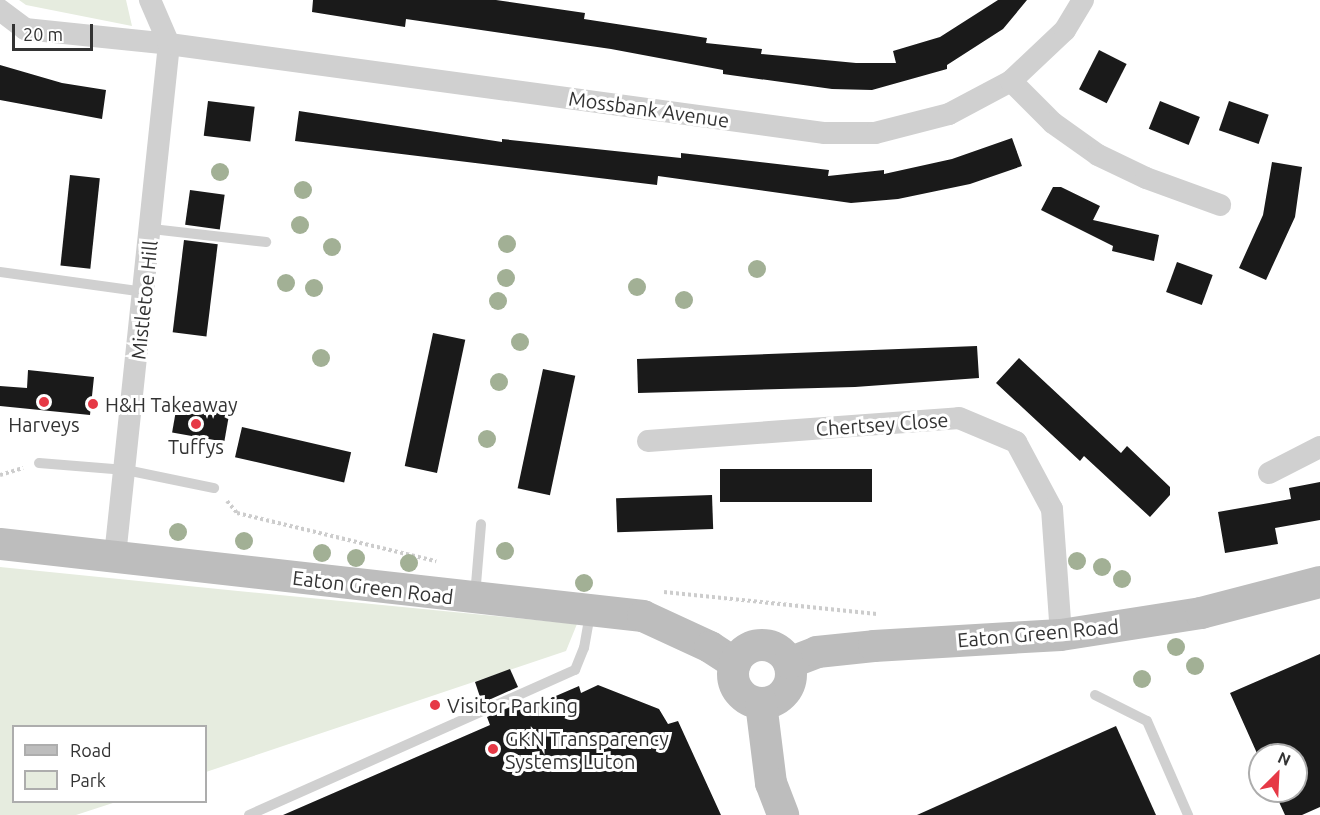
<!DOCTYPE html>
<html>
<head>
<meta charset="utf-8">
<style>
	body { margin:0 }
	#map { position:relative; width:1320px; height:815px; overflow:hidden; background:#fff; font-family:Ubuntu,sans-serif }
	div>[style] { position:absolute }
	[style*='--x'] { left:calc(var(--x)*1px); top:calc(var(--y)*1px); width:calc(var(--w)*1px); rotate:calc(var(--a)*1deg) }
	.green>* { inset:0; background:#e6ecdf }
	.building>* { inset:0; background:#1a1a1a; transform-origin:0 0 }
	.path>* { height:4px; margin-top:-2px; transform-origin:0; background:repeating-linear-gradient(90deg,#cdcdcd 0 3px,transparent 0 6px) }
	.lane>* { height:10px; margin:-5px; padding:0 5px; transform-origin:5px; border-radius:5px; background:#d0d0d0 }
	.street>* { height:22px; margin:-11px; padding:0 11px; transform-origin:11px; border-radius:11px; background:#d0d0d0 }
	.secondary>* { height:32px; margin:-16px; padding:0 16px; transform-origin:16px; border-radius:16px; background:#bdbdbd }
	.secondary>.ring { margin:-16px; padding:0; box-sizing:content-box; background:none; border:32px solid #bdbdbd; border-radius:50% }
	.trees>* { width:18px; height:18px; margin:-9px; border-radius:50%; background:#a2b095 }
	.dots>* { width:16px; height:16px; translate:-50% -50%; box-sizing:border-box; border:3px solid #fff; border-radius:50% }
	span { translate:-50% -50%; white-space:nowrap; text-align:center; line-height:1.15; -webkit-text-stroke:6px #fff; paint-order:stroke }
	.street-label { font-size:20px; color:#333 }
	.poi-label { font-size:20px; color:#333 }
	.left { translate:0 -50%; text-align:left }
	.legend { position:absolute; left:12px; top:725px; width:195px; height:78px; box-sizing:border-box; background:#fff; border:2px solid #adadad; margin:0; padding:8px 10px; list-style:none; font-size:18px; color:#333 }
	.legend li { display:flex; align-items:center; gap:12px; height:30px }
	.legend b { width:30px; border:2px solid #adadad }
	.north { position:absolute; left:1248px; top:743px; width:60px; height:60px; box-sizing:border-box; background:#fff; border:2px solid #adadad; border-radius:50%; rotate:24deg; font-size:16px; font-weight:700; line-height:24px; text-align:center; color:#333 }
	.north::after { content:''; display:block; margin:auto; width:21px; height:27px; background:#e63946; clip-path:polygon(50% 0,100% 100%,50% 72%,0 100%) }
	.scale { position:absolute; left:12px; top:24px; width:81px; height:27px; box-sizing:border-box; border:3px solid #333; border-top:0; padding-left:8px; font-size:18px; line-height:21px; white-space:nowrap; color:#333; -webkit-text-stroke:4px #fff; paint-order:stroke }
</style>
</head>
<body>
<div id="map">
	<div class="green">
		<i style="clip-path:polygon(19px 0,126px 0,132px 26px,26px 5px)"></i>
		<i style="clip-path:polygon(0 567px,238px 591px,577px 624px,566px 651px,206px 772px,206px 726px,14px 726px,14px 802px,116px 802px,76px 815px,0 815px)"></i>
	</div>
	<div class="building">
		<i style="clip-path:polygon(313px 0,496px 0,585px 13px,584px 19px,707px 38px,706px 43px,762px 49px,761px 54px,856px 63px,896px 63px,893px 51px,940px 37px,998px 0,1027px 0,1003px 29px,947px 65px,947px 69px,872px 90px,832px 89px,723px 74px,723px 70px,611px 49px,406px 19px,405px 27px,312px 12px)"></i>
		<i style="left:1099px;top:50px;width:31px;height:44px;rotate:27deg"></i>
		<i style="clip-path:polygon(0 65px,62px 83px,106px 90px,102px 119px,0 100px)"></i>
		<i style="left:208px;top:101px;width:47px;height:35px;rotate:7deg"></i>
		<i style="left:1160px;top:101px;width:43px;height:30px;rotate:22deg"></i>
		<i style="left:1229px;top:101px;width:42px;height:31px;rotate:19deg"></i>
		<i style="clip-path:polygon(299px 111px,502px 142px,502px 139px,681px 158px,681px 153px,734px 159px,829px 170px,828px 176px,884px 170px,884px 174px,952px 159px,1012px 138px,1022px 166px,970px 184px,898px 199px,851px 203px,658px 176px,657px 185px,295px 141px)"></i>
		<i style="clip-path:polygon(1272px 162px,1302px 167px,1295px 217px,1266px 280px,1239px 268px,1263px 215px)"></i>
		<i style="left:70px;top:175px;width:30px;height:91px;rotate:6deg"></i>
		<i style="clip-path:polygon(1053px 187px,1061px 187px,1100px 206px,1093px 220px,1159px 235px,1154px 261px,1112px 251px,1113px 246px,1041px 210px)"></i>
		<i style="left:190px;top:190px;width:35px;height:35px;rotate:8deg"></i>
		<i style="left:184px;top:240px;width:34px;height:93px;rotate:7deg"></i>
		<i style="left:1177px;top:262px;width:38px;height:32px;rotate:20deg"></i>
		<i style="left:433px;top:333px;width:33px;height:136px;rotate:12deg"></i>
		<i style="clip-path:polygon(977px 346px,979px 378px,855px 387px,638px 393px,637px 359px)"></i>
		<i style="clip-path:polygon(1019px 358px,1121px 453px,1127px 446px,1170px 487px,1170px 495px,1150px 517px,1084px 456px,1080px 461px,996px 383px)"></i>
		<i style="left:543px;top:369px;width:33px;height:122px;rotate:12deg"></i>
		<i style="clip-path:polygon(28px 370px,94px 377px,90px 415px,0 406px,0 386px,27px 388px)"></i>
		<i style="left:178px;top:399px;width:53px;height:34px;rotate:10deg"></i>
		<i style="left:242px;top:427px;width:112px;height:31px;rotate:13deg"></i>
		<i style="left:872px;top:469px;width:33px;height:152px;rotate:90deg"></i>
		<i style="clip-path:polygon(1320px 482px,1320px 520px,1275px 528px,1278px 544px,1225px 553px,1218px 512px,1291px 499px,1289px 488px)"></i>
		<i style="left:712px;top:495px;width:34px;height:96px;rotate:88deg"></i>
		<i style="clip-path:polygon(1320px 654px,1320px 807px,1302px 815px,1285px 815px,1274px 791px,1296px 791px,1296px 755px,1260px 755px,1260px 760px,1230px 693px)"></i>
		<i style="clip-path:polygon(510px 669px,518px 687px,482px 703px,475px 682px)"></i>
		<i style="clip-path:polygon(598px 685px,659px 709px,668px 724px,678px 721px,721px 815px,283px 815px,490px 725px,487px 717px,524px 701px,528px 708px,579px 686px,581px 693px)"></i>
		<i style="clip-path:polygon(1116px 726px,1156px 815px,917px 815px)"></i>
	</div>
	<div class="path">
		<i style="--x:0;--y:475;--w:24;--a:-17"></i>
		<i style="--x:227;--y:501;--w:16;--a:50"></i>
		<i style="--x:237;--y:513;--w:205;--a:13.6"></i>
		<i style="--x:664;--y:592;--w:214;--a:5.9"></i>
	</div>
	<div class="lane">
		<i style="--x:152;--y:229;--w:115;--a:6.5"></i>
		<i style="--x:0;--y:272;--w:146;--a:7.9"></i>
		<i style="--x:39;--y:463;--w:87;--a:4.6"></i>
		<i style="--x:126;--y:470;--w:90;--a:11.6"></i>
		<i style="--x:475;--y:596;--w:72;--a:-85.2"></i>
		<i style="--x:1095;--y:695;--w:58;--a:26.6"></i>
		<i style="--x:1147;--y:721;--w:103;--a:66.4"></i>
		<i style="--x:249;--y:815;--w:357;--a:-24"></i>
		<i style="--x:575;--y:670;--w:24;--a:-68"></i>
		<i style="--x:584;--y:648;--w:36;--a:-80"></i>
	</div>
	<div class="street">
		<i style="--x:0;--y:10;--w:31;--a:37"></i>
		<i style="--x:25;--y:29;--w:145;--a:5.9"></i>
		<i style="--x:169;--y:44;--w:662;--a:7.73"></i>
		<i style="--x:825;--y:133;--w:50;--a:0"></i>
		<i style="--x:875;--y:133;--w:76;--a:-14.4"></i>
		<i style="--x:949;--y:114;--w:70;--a:-28"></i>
		<i style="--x:1011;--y:81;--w:74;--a:-43.4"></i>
		<i style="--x:1065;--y:30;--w:35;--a:-59"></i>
		<i style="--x:1011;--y:81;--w:59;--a:45"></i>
		<i style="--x:1053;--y:123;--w:55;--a:35.4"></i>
		<i style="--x:1098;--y:155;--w:53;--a:25.6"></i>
		<i style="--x:1146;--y:178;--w:79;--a:20"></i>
		<i style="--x:648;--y:441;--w:312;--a:-4.2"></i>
		<i style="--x:959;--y:418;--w:62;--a:22.8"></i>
		<i style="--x:1016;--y:442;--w:76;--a:61.8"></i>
		<i style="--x:1052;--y:509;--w:126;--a:85.9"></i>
		<i style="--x:1269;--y:473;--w:57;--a:-27"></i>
		<i style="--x:115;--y:556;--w:515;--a:-83.98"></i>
		<i style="--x:169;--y:44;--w:48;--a:-113.4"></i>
	</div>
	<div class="secondary">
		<i style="--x:0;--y:544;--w:647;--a:6.39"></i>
		<i style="--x:643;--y:616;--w:74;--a:24.8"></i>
		<i style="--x:710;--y:647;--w:30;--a:33"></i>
		<i class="ring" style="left:733px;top:645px;width:26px;height:26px"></i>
		<i style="--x:789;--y:663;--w:30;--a:-21"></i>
		<i style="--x:817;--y:652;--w:57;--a:-6"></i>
		<i style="--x:874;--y:646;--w:187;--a:-3.4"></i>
		<i style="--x:1061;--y:635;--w:142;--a:-8.9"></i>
		<i style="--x:1201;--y:613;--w:123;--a:-14.6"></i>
		<i style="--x:761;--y:703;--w:81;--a:82.9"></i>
		<i style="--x:771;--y:783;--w:34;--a:69"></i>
	</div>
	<div class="trees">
		<i style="left:220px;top:172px"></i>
		<i style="left:303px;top:190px"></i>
		<i style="left:300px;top:225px"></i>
		<i style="left:507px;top:244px"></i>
		<i style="left:332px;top:247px"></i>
		<i style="left:757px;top:269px"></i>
		<i style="left:506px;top:278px"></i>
		<i style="left:286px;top:283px"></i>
		<i style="left:637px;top:287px"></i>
		<i style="left:314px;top:288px"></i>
		<i style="left:684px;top:300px"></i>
		<i style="left:498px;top:301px"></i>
		<i style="left:520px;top:342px"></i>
		<i style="left:321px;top:358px"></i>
		<i style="left:499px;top:382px"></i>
		<i style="left:487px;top:439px"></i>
		<i style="left:178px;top:532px"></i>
		<i style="left:244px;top:541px"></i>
		<i style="left:505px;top:551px"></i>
		<i style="left:322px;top:553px"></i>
		<i style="left:356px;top:558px"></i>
		<i style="left:1077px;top:561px"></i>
		<i style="left:409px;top:563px"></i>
		<i style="left:1102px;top:567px"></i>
		<i style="left:1122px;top:579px"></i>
		<i style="left:584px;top:583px"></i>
		<i style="left:1176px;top:647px"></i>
		<i style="left:1195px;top:666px"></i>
		<i style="left:1142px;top:679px"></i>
	</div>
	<div class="dots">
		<i style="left:44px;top:402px;background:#e63946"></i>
		<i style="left:93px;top:404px;background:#e63946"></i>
		<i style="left:196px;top:424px;background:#e63946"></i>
		<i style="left:435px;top:705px;background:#e63946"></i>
		<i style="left:493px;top:749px;background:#e63946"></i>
	</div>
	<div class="street-label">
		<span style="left:649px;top:109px;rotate:8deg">Mossbank Avenue</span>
		<span style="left:144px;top:300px;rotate:-84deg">Mistletoe Hill</span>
		<span style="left:882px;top:424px;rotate:-4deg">Chertsey Close</span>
		<span style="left:373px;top:587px;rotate:7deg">Eaton Green Road</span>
		<span style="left:1038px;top:633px;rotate:-5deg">Eaton Green Road</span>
	</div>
	<div class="poi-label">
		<span class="left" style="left:105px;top:404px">H&amp;H Takeaway</span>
		<span style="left:44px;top:424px">Harveys</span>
		<span style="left:196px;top:446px">Tuffys</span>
		<span class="left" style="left:447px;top:705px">Visitor Parking</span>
		<span class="left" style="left:505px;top:750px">GKN Transparency<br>Systems Luton</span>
	</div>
	<ul class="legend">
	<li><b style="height:8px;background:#bdbdbd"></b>Road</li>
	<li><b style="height:16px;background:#e6ecdf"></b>Park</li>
	</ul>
	<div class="north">N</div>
	<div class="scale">20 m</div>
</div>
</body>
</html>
